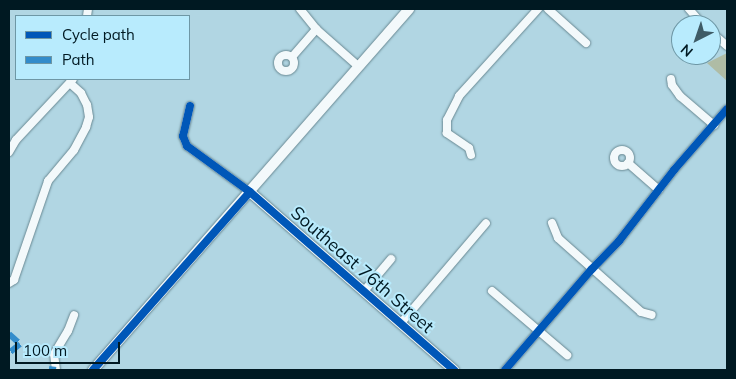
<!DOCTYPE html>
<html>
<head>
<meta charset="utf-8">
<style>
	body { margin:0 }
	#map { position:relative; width:736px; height:379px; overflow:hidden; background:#b1d6e3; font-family:Mulish,sans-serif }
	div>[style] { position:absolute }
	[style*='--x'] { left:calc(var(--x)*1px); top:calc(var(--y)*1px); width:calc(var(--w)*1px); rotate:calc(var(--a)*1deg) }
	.green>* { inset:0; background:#afbca5 }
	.roads { filter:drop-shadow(0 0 1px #688892) drop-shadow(0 0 1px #688892) }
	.minor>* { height:8px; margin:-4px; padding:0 4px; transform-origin:4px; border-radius:4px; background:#f3f9fb }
	.minor>.ring { margin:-4px; padding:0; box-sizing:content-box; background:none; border:8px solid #f3f9fb; border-radius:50% }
	.tertiary>* { height:10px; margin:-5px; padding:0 5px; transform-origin:5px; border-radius:5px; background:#f3f9fb }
	.quiet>* { height:6px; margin-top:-3px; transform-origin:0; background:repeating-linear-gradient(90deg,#328ccb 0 12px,transparent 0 18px) }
	.cycleway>* { height:8px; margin:-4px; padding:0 4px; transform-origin:4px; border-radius:4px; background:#0057b8 }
	span { translate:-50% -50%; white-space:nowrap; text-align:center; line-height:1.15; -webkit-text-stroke:4px #b8ebfd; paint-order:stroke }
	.street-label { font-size:18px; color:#001922 }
	.frame { position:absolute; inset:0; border:10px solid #001922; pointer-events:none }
	.legend { position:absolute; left:15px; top:15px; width:175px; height:65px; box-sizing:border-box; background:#b8ebfd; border:1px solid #6e97a5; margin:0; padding:6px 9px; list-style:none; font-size:15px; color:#001922 }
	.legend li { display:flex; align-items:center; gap:10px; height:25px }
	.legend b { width:25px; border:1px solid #6e97a5 }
	.north { position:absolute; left:671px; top:15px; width:50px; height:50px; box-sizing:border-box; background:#b8ebfd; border:1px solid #6e97a5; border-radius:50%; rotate:221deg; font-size:14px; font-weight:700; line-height:20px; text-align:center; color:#001922 }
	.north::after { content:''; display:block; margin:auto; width:18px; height:22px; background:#3e5b66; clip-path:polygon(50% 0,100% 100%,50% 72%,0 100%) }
	.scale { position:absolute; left:15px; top:342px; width:105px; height:22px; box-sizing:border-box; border:2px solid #001922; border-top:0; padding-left:6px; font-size:15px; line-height:18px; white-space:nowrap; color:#001922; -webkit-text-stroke:4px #b8ebfd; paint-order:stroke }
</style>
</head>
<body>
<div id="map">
	<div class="green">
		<i style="clip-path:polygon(727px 53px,727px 81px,707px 63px)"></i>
	</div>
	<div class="roads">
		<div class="minor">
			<i style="--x:300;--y:9;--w:26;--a:51"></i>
			<i style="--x:316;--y:29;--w:56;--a:41.4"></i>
			<i style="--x:548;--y:9;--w:51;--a:41.8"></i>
			<i style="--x:689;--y:9;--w:21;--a:49"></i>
			<i style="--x:87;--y:16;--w:7;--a:-82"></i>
			<i style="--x:711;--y:32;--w:21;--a:41"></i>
			<i class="ring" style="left:278px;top:55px;width:8px;height:8px"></i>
			<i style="--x:292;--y:57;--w:37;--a:-49"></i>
			<i style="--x:671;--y:79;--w:6;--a:81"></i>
			<i style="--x:672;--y:85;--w:14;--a:54"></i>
			<i style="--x:680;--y:96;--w:45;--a:40.5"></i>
			<i style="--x:190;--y:106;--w:31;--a:103"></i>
			<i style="--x:183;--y:136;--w:11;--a:68"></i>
			<i style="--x:187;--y:146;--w:78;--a:36.1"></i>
			<i class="ring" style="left:614px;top:150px;width:8px;height:8px"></i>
			<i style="--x:9;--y:152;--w:14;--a:-60"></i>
			<i style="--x:16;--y:140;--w:83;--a:-46.9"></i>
			<i style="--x:471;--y:155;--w:7;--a:-106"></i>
			<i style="--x:469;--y:148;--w:27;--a:-146"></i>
			<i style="--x:447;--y:133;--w:13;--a:-90"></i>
			<i style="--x:447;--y:120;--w:27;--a:-63"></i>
			<i style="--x:459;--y:96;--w:118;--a:-47.8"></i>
			<i style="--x:628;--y:163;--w:41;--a:41.1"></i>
			<i style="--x:552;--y:223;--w:16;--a:68"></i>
			<i style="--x:558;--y:238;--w:111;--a:41.7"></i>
			<i style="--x:641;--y:312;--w:11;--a:15"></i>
			<i style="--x:9;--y:283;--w:6;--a:-31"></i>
			<i style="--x:14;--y:280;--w:105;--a:-71"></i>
			<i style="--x:48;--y:181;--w:40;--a:-50"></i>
			<i style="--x:74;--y:150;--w:26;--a:-62"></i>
			<i style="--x:86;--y:127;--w:10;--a:-73"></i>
			<i style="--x:89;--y:117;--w:12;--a:-99"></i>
			<i style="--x:87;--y:105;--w:13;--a:-117"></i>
			<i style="--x:81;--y:93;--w:15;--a:-138"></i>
			<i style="--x:364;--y:291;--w:42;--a:-49.8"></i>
			<i style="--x:492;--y:291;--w:99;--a:40.5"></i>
			<i style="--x:401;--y:323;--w:131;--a:-49.6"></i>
			<i style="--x:56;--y:370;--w:16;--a:-97"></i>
			<i style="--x:54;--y:354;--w:27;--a:-59"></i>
			<i style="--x:68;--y:331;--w:17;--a:-69"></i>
			<i style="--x:505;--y:370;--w:133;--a:-49.3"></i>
			<i style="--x:592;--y:269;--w:39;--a:-46"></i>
			<i style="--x:619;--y:241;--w:90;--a:-52.2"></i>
			<i style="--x:674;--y:170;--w:81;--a:-49"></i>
		</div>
		<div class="tertiary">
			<i style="--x:250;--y:192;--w:271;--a:41.1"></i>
			<i style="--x:93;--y:370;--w:480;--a:-48.8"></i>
		</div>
	</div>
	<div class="quiet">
		<i style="--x:9;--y:334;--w:15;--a:42"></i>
		<i style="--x:20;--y:344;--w:14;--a:141"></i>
		<i style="--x:49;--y:369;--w:7;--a:8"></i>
	</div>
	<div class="cycleway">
		<i style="--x:190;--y:106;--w:31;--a:103"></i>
		<i style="--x:183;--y:136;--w:11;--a:68"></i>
		<i style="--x:187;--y:146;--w:78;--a:36.1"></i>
		<i style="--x:250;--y:192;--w:271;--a:41.1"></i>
		<i style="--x:93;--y:370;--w:237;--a:-48.6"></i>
		<i style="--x:505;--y:370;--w:133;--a:-49.3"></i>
		<i style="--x:592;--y:269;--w:39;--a:-46"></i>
		<i style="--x:619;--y:241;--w:90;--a:-52.2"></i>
		<i style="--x:674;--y:170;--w:81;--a:-49"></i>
	</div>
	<div class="street-label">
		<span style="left:362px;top:270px;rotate:41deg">Southeast 76th Street</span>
	</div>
	<div class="frame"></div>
	<ul class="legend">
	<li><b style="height:6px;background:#0057b8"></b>Cycle path</li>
	<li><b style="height:6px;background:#328ccb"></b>Path</li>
	</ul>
	<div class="north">N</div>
	<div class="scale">100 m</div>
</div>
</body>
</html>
